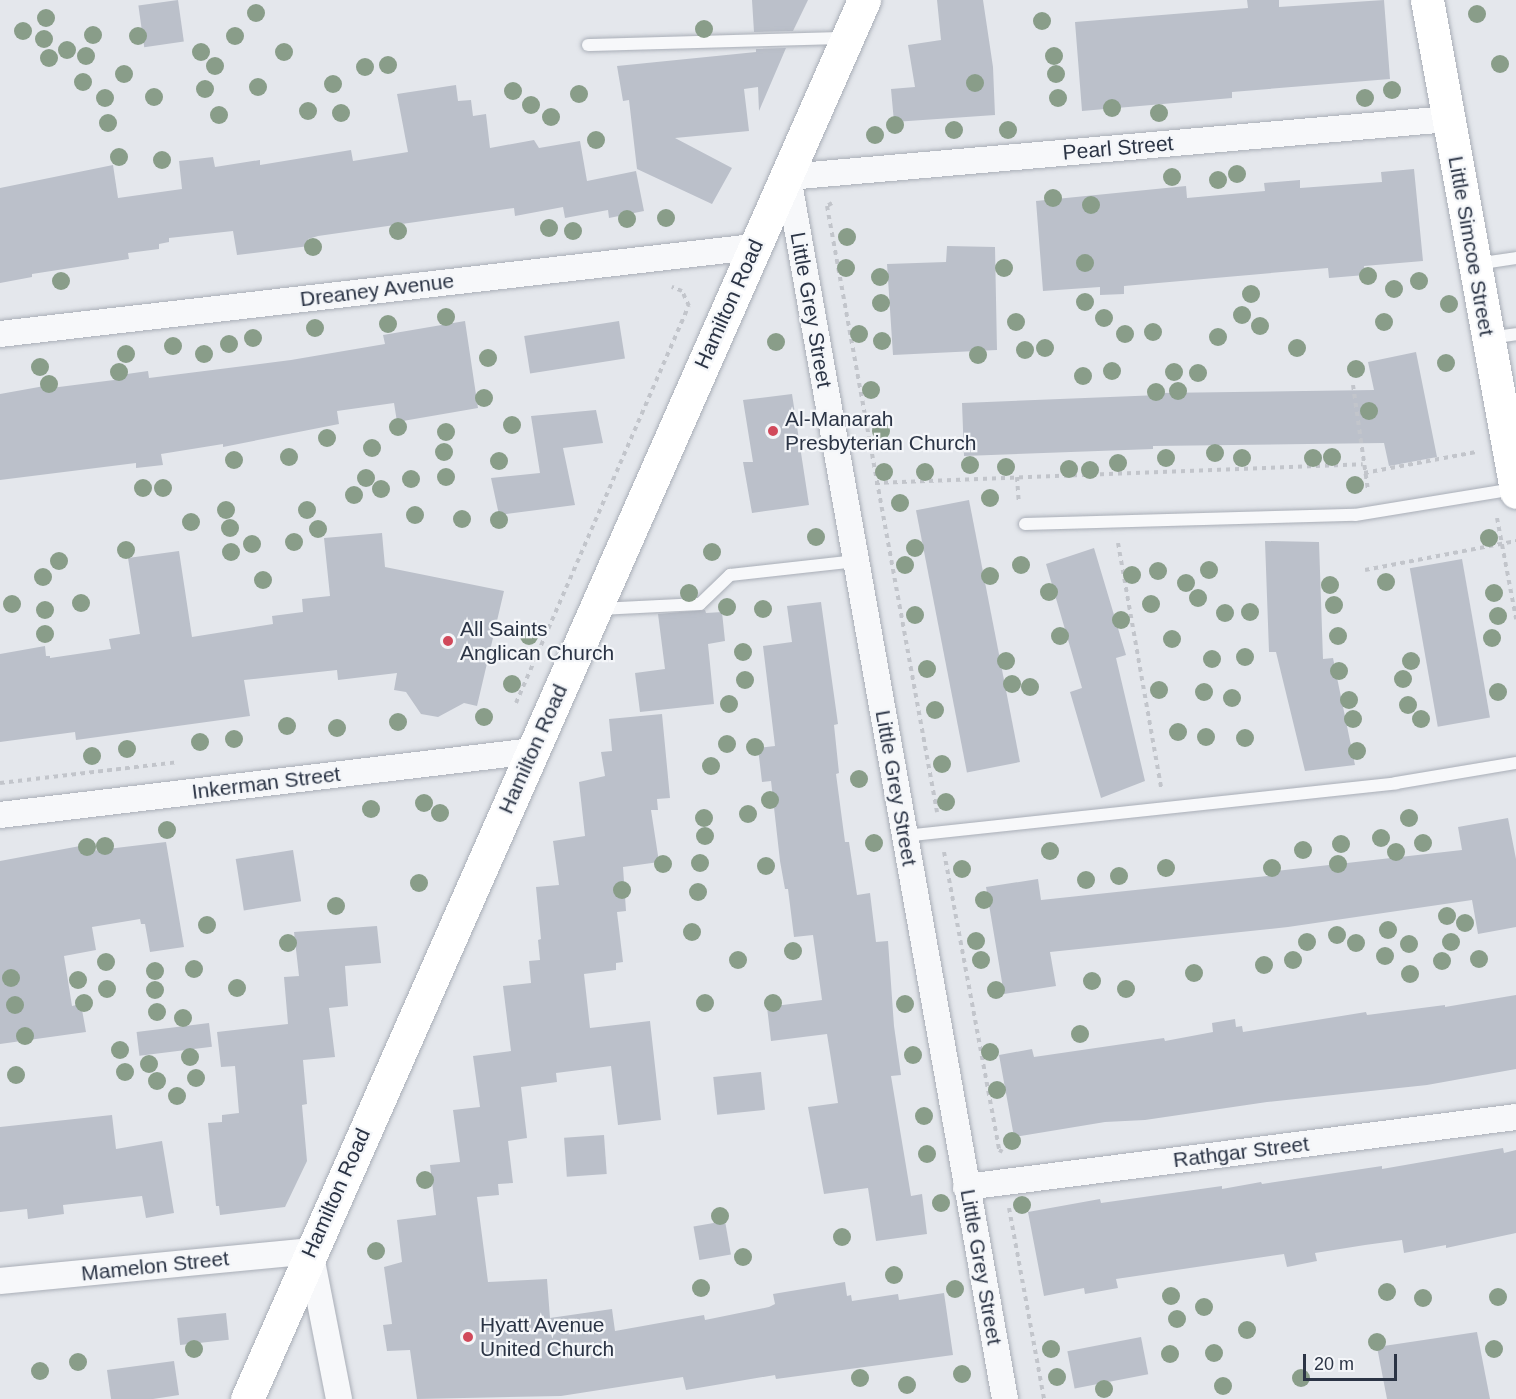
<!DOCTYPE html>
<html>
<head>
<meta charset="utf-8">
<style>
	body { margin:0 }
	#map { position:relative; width:1516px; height:1399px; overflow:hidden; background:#e4e7ec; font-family:Arial,sans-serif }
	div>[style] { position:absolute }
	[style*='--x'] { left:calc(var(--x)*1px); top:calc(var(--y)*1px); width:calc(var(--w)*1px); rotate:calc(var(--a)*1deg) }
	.building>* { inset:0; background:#bbc0ca; transform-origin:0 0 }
	.path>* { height:4px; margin-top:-2px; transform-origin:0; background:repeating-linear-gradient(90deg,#c2c5cb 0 4.5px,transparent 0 9px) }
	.roads { filter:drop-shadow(0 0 2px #a9aeb7) drop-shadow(0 0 2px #a9aeb7) }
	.lane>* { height:12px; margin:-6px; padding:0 6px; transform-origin:6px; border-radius:6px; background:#f7f8fa }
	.street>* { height:26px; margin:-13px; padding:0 13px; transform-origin:13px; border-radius:13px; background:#f7f8fa }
	.secondary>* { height:33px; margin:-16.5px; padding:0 16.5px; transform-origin:16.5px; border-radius:16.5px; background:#fff }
	.trees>* { width:18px; height:18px; margin:-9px; border-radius:50%; background:#899d89 }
	.dots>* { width:16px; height:16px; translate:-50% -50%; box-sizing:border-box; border:3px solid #f4f6f9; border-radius:50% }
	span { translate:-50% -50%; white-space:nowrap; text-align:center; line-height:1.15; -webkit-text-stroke:4.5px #f4f6f9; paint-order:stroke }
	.street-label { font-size:21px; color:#2b3445 }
	.poi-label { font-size:21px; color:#2b3445 }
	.left { translate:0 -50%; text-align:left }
	.scale { position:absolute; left:1303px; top:1354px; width:94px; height:27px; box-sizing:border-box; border:3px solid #2b3445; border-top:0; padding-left:8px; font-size:18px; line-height:21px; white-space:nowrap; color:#2b3445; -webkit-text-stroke:4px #f4f6f9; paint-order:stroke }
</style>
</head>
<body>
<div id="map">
	<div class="building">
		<i style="left:178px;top:0;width:42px;height:40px;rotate:82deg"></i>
		<i style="clip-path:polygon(752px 0,808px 0,793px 31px,754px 32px)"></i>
		<i style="clip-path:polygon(937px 0,983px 0,993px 67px,995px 115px,894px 122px,891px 89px,915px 87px,908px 45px,941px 40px)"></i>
		<i style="clip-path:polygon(1247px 0,1279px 0,1279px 7px,1384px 0,1390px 79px,1232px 92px,1232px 98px,1082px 111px,1075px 22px,1248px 8px)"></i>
		<i style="clip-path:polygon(786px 48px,759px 111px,758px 87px,744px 89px,749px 131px,675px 138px,732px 168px,712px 204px,637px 169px,629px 100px,623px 101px,617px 66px,756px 52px,756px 49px)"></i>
		<i style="clip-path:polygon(456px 85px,458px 101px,471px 100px,473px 116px,486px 114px,490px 148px,534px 140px,539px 148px,580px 141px,587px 181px,636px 171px,644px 211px,609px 218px,608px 210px,565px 218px,563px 207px,515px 216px,514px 208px,318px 236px,308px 239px,309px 246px,237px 255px,233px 231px,169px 238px,169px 242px,159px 244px,159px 249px,128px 253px,129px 259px,32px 274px,32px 277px,0 283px,0 188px,113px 165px,118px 198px,182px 189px,179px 161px,213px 157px,215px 167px,260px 160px,260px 165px,351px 150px,353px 161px,408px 152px,397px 94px)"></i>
		<i style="clip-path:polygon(1414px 169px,1423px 261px,1364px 266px,1365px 275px,1329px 278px,1328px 268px,1124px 286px,1124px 294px,1100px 295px,1100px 287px,1043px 291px,1036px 201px,1186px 186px,1187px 198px,1265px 191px,1264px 183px,1300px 180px,1300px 188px,1382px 182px,1381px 172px)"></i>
		<i style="clip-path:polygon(947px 246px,995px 247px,997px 350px,893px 355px,887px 264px,946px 262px)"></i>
		<i style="clip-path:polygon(465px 321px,478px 408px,397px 422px,394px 403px,337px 411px,339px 424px,223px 447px,223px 444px,161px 454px,163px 465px,136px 468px,136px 463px,0 480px,0 394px,50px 385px,51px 388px,114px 380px,113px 376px,148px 371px,149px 378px,291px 360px,385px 344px,383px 335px)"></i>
		<i style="left:619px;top:321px;width:38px;height:96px;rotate:81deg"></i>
		<i style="clip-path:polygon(1416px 352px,1437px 457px,1389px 466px,1384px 443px,1153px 446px,1153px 449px,964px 456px,962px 403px,1160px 395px,1159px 393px,1374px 390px,1368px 362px)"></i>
		<i style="clip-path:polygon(792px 394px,809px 505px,752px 513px,743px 462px,753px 462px,743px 400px)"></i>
		<i style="clip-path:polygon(596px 410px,603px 443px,563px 448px,575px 505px,499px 515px,491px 478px,540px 473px,531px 416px)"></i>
		<i style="left:969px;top:500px;width:267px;height:54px;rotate:79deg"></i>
		<i style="clip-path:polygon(382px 533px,385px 567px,504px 591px,477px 706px,464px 703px,438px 717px,421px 714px,406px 692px,394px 690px,397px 673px,338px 680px,337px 670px,244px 680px,250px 716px,76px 740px,75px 732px,0 742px,0 654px,45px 646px,46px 656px,50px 656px,50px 658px,111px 649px,109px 639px,140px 634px,128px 558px,179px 551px,192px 637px,273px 624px,272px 616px,303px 612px,302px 599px,330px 596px,324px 538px)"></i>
		<i style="clip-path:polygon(1265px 541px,1319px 542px,1323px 659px,1333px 658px,1355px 765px,1305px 771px,1276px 652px,1269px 652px)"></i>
		<i style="clip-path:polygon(1094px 548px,1126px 655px,1116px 658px,1145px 781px,1101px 798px,1070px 692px,1082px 688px,1046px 564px)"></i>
		<i style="left:1462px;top:559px;width:161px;height:53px;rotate:80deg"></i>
		<i style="clip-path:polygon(821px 602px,838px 724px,834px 725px,839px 773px,836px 774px,845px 842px,849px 842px,857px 895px,870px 893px,876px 942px,888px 941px,894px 1026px,901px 1075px,891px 1076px,911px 1196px,922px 1194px,927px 1234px,876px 1241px,868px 1188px,824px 1194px,808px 1107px,838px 1103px,827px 1034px,771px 1041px,767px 1007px,822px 1000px,813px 935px,794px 937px,788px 889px,785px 889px,780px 861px,771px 781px,762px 782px,758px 748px,775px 746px,763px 646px,792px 642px,787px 606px)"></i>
		<i style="clip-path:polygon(705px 610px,706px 613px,722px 612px,725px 641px,708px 644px,714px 704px,640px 712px,635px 673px,665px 669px,658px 614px)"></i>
		<i style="clip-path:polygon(662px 714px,670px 798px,657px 799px,658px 810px,651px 810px,659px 862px,623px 867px,626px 911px,617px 912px,623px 962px,616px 963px,616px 970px,584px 974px,590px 1028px,650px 1021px,661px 1120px,618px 1125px,611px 1066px,556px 1073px,557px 1082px,521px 1087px,527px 1138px,508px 1141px,513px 1183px,498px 1184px,499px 1195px,477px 1197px,488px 1282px,547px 1279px,550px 1318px,612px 1309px,615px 1331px,704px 1315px,705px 1320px,769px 1307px,775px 1304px,773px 1294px,845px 1282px,847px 1296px,851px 1295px,852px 1301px,898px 1294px,899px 1300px,944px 1293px,953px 1355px,776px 1379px,775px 1375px,686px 1390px,683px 1377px,561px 1396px,417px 1399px,410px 1350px,387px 1351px,383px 1325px,392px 1324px,384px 1267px,402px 1262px,397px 1220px,436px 1215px,430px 1165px,460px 1162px,453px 1110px,480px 1107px,473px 1056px,511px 1051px,503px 986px,531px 983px,529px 961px,540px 960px,538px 940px,541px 939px,536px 887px,559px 885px,553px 841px,585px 836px,579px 782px,605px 776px,601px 752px,612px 751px,609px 719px)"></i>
		<i style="clip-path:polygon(1508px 818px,1516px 859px,1516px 927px,1478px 934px,1472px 900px,1288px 927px,1050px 952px,1056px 986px,1004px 994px,986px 887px,1038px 879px,1041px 900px,1277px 875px,1276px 871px,1462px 850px,1458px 827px)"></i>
		<i style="clip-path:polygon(166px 842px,184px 947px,150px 952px,145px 924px,141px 924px,140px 919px,92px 927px,96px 950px,64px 956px,72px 1006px,81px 1004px,86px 1032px,0 1044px,0 861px,80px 846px,82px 852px)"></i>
		<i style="left:293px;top:850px;width:52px;height:58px;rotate:81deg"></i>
		<i style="clip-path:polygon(377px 926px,381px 963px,345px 966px,348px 1006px,329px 1008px,335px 1057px,303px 1060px,307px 1104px,302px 1105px,307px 1161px,285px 1207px,220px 1215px,219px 1206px,216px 1206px,208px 1123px,222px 1122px,222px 1115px,239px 1113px,235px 1066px,221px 1067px,217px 1032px,288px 1024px,284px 977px,299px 976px,294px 932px)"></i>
		<i style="clip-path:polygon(1516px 995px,1516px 1069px,1427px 1085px,1267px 1102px,1145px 1120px,1105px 1122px,1014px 1137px,999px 1055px,1032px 1049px,1034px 1057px,1164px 1038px,1165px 1041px,1213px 1032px,1212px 1023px,1235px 1019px,1236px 1027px,1242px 1026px,1243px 1032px,1366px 1012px,1367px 1015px,1445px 1005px,1445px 1007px)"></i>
		<i style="left:209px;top:1023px;width:24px;height:73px;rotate:83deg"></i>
		<i style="left:761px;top:1072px;width:38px;height:48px;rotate:84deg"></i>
		<i style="clip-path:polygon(112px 1115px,116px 1149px,162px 1141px,174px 1213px,146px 1218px,142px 1196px,63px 1205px,64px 1214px,28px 1219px,27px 1209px,0 1212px,0 1127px)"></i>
		<i style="left:604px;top:1135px;width:39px;height:40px;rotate:86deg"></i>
		<i style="clip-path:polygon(1503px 1148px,1504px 1153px,1516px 1150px,1516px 1233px,1446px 1248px,1446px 1245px,1404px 1253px,1402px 1240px,1365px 1245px,1315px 1253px,1317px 1261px,1287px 1267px,1284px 1254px,1116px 1279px,1118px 1288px,1085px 1294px,1084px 1288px,1044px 1296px,1028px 1212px,1100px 1199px,1101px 1203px,1222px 1186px,1222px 1189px,1261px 1182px,1262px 1184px,1382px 1166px,1382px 1169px)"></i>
		<i style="left:725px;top:1221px;width:34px;height:32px;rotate:80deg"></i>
		<i style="left:226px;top:1313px;width:27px;height:49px;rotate:84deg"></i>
		<i style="clip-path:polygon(1477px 1332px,1490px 1399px,1387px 1399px,1377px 1347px)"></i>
		<i style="left:1141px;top:1337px;width:38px;height:75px;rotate:79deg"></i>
		<i style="clip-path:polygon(174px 1361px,179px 1395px,153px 1399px,111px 1399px,107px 1370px)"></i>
	</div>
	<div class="path">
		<i style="--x:832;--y:203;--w:6;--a:149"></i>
		<i style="--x:827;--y:206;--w:616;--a:79.71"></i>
		<i style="--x:1353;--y:385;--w:107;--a:81.9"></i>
		<i style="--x:1364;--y:473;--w:114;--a:-10.6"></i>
		<i style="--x:1017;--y:477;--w:26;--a:86"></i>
		<i style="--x:875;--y:483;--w:488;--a:-2.2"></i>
		<i style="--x:1497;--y:518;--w:103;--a:79.3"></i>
		<i style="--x:1118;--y:543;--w:248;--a:80"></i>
		<i style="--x:1365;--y:570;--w:154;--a:-10.9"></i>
		<i style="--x:516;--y:703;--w:433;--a:-66.5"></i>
		<i style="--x:689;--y:306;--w:17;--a:-115"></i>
		<i style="--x:682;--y:291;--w:11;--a:-158"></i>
		<i style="--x:0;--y:783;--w:179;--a:-6.7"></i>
		<i style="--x:944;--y:852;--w:303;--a:79.5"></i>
		<i style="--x:999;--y:1150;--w:4;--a:27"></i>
		<i style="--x:1009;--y:1208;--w:194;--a:79.6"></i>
	</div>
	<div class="roads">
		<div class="lane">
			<i style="--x:588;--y:45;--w:255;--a:-1.6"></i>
			<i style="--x:1476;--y:264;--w:40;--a:-8.5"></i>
			<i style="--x:1489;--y:338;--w:27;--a:-8"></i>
			<i style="--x:1025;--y:524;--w:330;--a:-1.6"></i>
			<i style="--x:1355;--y:515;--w:161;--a:-9.3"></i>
			<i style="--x:599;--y:609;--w:101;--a:-2.8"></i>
			<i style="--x:700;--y:604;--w:42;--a:-44"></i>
			<i style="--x:730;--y:575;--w:127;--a:-6.3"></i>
			<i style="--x:904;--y:836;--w:495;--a:-6.1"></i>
			<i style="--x:1396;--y:783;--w:122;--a:-9.5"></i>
		</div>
		<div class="street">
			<i style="--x:0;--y:334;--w:758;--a:-6.59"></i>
			<i style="--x:0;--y:815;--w:537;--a:-6.85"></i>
			<i style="--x:966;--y:1187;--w:554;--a:-7.25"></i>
			<i style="--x:0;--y:1281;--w:311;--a:-5.5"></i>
			<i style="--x:310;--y:1251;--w:151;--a:78.9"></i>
			<i style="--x:1005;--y:1399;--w:1241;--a:-100.07"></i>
			<i style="--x:788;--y:177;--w:663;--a:-5.02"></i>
		</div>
		<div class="secondary">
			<i style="--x:1427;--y:0;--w:500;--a:79.7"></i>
			<i style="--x:247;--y:1399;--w:1529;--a:-66.2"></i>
		</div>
	</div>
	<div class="trees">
		<i style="left:256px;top:13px"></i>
		<i style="left:1477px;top:14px"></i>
		<i style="left:46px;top:18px"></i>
		<i style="left:1042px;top:21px"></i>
		<i style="left:704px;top:29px"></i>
		<i style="left:23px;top:31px"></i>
		<i style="left:93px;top:35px"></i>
		<i style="left:138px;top:36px"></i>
		<i style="left:235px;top:36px"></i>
		<i style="left:44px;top:39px"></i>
		<i style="left:67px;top:50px"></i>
		<i style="left:201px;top:52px"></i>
		<i style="left:284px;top:52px"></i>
		<i style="left:86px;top:56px"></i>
		<i style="left:1054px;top:56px"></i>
		<i style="left:49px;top:58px"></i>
		<i style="left:1500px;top:64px"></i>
		<i style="left:388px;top:65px"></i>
		<i style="left:215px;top:66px"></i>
		<i style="left:365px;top:67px"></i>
		<i style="left:124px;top:74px"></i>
		<i style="left:1056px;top:74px"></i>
		<i style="left:83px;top:82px"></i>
		<i style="left:975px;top:83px"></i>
		<i style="left:333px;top:84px"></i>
		<i style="left:258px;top:87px"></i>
		<i style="left:205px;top:89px"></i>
		<i style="left:1392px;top:90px"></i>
		<i style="left:513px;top:91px"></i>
		<i style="left:579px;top:94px"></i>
		<i style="left:154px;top:97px"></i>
		<i style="left:105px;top:98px"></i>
		<i style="left:1058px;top:98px"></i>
		<i style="left:1365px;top:98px"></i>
		<i style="left:531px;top:105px"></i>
		<i style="left:1112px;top:108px"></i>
		<i style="left:308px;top:111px"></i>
		<i style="left:341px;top:113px"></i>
		<i style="left:1159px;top:113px"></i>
		<i style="left:219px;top:115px"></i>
		<i style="left:551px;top:117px"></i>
		<i style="left:108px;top:123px"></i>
		<i style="left:895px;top:125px"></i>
		<i style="left:954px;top:130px"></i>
		<i style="left:1008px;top:130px"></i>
		<i style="left:875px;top:135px"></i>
		<i style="left:596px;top:140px"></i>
		<i style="left:119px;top:157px"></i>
		<i style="left:162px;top:160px"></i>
		<i style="left:1237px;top:174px"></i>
		<i style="left:1172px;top:177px"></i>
		<i style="left:1218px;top:180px"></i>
		<i style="left:1053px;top:198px"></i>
		<i style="left:1091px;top:205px"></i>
		<i style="left:666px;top:218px"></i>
		<i style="left:627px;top:219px"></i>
		<i style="left:549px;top:228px"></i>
		<i style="left:398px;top:231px"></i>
		<i style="left:573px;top:231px"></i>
		<i style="left:847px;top:237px"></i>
		<i style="left:313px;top:247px"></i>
		<i style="left:1085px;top:263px"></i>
		<i style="left:846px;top:268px"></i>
		<i style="left:1004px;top:268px"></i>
		<i style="left:1368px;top:276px"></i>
		<i style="left:880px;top:277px"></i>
		<i style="left:61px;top:281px"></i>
		<i style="left:1419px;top:281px"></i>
		<i style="left:1394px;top:289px"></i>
		<i style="left:1251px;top:294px"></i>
		<i style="left:1085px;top:302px"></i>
		<i style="left:881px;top:303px"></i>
		<i style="left:1449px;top:304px"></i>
		<i style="left:1242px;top:315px"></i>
		<i style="left:446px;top:317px"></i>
		<i style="left:1104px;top:318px"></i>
		<i style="left:1016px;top:322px"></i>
		<i style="left:1384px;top:322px"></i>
		<i style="left:388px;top:324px"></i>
		<i style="left:1260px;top:326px"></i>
		<i style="left:315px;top:328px"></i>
		<i style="left:1153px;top:332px"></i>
		<i style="left:859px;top:334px"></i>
		<i style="left:1125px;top:334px"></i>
		<i style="left:1218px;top:337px"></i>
		<i style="left:253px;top:338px"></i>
		<i style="left:882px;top:341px"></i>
		<i style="left:776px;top:342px"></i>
		<i style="left:229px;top:344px"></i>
		<i style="left:173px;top:346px"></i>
		<i style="left:1045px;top:348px"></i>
		<i style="left:1297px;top:348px"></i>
		<i style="left:1025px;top:350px"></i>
		<i style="left:126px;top:354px"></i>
		<i style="left:204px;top:354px"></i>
		<i style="left:978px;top:355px"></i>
		<i style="left:488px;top:358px"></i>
		<i style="left:1446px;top:363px"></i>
		<i style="left:40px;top:367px"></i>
		<i style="left:1356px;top:369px"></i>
		<i style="left:1112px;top:371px"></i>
		<i style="left:119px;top:372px"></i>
		<i style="left:1174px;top:372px"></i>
		<i style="left:1198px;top:373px"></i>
		<i style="left:1083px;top:376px"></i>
		<i style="left:49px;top:384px"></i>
		<i style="left:871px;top:390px"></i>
		<i style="left:1178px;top:391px"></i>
		<i style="left:1156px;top:392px"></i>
		<i style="left:484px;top:398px"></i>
		<i style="left:1369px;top:411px"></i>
		<i style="left:512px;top:425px"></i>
		<i style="left:398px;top:427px"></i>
		<i style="left:881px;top:431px"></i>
		<i style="left:446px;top:432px"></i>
		<i style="left:327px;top:438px"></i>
		<i style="left:372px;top:448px"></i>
		<i style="left:444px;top:452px"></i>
		<i style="left:1215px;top:453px"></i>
		<i style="left:289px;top:457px"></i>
		<i style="left:1332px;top:457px"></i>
		<i style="left:1166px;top:458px"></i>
		<i style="left:1242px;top:458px"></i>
		<i style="left:1313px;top:458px"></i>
		<i style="left:234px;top:460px"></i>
		<i style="left:499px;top:461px"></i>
		<i style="left:1118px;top:463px"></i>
		<i style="left:970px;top:465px"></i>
		<i style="left:1006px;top:467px"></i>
		<i style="left:1069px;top:469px"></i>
		<i style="left:1090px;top:470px"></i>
		<i style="left:884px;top:472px"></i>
		<i style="left:925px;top:472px"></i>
		<i style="left:446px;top:477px"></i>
		<i style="left:366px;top:478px"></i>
		<i style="left:411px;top:479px"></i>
		<i style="left:1355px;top:485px"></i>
		<i style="left:143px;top:488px"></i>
		<i style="left:163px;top:488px"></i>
		<i style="left:381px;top:489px"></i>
		<i style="left:354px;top:495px"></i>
		<i style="left:990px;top:498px"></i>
		<i style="left:900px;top:503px"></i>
		<i style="left:226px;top:510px"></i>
		<i style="left:307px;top:510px"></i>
		<i style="left:415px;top:515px"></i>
		<i style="left:462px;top:519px"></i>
		<i style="left:499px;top:520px"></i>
		<i style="left:191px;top:522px"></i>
		<i style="left:230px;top:528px"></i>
		<i style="left:318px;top:529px"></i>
		<i style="left:816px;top:537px"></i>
		<i style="left:1489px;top:538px"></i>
		<i style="left:294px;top:542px"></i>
		<i style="left:252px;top:544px"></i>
		<i style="left:915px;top:548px"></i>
		<i style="left:126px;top:550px"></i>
		<i style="left:231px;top:552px"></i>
		<i style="left:712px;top:552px"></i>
		<i style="left:59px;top:561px"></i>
		<i style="left:905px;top:565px"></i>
		<i style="left:1021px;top:565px"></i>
		<i style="left:1209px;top:570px"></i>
		<i style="left:1158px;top:571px"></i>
		<i style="left:1132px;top:575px"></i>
		<i style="left:990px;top:576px"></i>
		<i style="left:43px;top:577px"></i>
		<i style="left:263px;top:580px"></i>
		<i style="left:1386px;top:582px"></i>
		<i style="left:1186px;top:583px"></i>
		<i style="left:1330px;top:585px"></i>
		<i style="left:1049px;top:592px"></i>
		<i style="left:689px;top:593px"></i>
		<i style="left:1494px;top:593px"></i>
		<i style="left:1198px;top:598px"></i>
		<i style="left:81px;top:603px"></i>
		<i style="left:12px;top:604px"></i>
		<i style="left:1151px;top:604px"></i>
		<i style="left:1334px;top:605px"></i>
		<i style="left:727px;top:607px"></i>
		<i style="left:763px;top:609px"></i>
		<i style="left:45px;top:610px"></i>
		<i style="left:1250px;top:612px"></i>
		<i style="left:1225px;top:613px"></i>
		<i style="left:915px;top:615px"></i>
		<i style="left:1498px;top:616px"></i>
		<i style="left:1121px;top:620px"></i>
		<i style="left:45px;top:634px"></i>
		<i style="left:529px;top:636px"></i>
		<i style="left:1060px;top:636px"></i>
		<i style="left:1338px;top:636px"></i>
		<i style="left:1492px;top:638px"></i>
		<i style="left:1172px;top:639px"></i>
		<i style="left:743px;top:652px"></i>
		<i style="left:1245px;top:657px"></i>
		<i style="left:1212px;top:659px"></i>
		<i style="left:1006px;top:661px"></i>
		<i style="left:1411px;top:661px"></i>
		<i style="left:927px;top:669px"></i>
		<i style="left:1339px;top:671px"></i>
		<i style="left:1403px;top:679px"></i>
		<i style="left:745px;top:680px"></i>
		<i style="left:512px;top:684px"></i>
		<i style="left:1012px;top:684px"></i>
		<i style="left:1030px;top:687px"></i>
		<i style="left:1159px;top:690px"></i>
		<i style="left:1204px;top:692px"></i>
		<i style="left:1498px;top:692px"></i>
		<i style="left:1232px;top:698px"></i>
		<i style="left:1349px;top:700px"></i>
		<i style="left:729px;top:704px"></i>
		<i style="left:1408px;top:705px"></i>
		<i style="left:935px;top:710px"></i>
		<i style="left:484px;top:717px"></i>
		<i style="left:1353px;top:719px"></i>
		<i style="left:1421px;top:719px"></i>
		<i style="left:398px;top:722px"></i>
		<i style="left:287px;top:726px"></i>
		<i style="left:337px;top:728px"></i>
		<i style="left:1178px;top:732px"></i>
		<i style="left:1206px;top:737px"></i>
		<i style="left:1245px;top:738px"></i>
		<i style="left:234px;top:739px"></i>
		<i style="left:200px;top:742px"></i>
		<i style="left:727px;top:744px"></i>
		<i style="left:755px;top:747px"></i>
		<i style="left:127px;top:749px"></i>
		<i style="left:1357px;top:751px"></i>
		<i style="left:92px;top:756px"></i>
		<i style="left:942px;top:764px"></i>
		<i style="left:711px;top:766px"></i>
		<i style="left:859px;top:779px"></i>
		<i style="left:770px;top:800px"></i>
		<i style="left:946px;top:802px"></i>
		<i style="left:424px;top:803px"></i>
		<i style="left:371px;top:809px"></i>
		<i style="left:440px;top:813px"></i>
		<i style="left:748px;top:814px"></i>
		<i style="left:704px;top:818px"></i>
		<i style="left:1409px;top:818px"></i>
		<i style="left:167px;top:830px"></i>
		<i style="left:705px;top:836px"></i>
		<i style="left:1381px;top:838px"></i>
		<i style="left:874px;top:843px"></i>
		<i style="left:1423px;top:843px"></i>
		<i style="left:1341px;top:844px"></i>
		<i style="left:105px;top:846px"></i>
		<i style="left:87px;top:847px"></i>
		<i style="left:1303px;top:850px"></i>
		<i style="left:1050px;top:851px"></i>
		<i style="left:1396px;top:852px"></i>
		<i style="left:700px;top:863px"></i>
		<i style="left:663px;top:864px"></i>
		<i style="left:1338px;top:864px"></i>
		<i style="left:766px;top:866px"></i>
		<i style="left:1166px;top:868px"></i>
		<i style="left:1272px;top:868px"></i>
		<i style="left:962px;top:869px"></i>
		<i style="left:1119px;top:876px"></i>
		<i style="left:1086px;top:880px"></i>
		<i style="left:419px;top:883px"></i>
		<i style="left:622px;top:890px"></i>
		<i style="left:698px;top:892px"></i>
		<i style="left:984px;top:900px"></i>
		<i style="left:336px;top:906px"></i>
		<i style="left:1447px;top:916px"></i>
		<i style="left:1465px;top:923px"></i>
		<i style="left:207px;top:925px"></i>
		<i style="left:1388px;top:930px"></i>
		<i style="left:692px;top:932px"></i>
		<i style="left:1337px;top:935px"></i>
		<i style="left:976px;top:941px"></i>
		<i style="left:1307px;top:942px"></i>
		<i style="left:1451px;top:942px"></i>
		<i style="left:288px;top:943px"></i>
		<i style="left:1356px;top:943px"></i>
		<i style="left:1409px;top:944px"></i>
		<i style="left:793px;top:951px"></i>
		<i style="left:1385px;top:956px"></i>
		<i style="left:1479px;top:959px"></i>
		<i style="left:738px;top:960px"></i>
		<i style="left:981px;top:960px"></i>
		<i style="left:1293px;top:960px"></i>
		<i style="left:1442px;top:961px"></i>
		<i style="left:106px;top:962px"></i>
		<i style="left:1264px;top:965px"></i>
		<i style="left:194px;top:969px"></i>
		<i style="left:155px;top:971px"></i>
		<i style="left:1194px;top:973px"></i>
		<i style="left:1410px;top:974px"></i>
		<i style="left:11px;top:978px"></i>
		<i style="left:78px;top:980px"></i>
		<i style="left:1092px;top:981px"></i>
		<i style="left:237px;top:988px"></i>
		<i style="left:107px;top:989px"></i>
		<i style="left:1126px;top:989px"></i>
		<i style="left:155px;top:990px"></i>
		<i style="left:996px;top:990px"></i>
		<i style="left:84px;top:1003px"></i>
		<i style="left:705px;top:1003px"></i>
		<i style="left:773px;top:1003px"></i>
		<i style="left:905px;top:1004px"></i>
		<i style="left:15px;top:1005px"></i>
		<i style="left:157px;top:1012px"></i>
		<i style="left:183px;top:1018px"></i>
		<i style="left:1080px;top:1034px"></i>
		<i style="left:25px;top:1036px"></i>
		<i style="left:120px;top:1050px"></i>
		<i style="left:990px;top:1052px"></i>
		<i style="left:913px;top:1055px"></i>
		<i style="left:190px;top:1057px"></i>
		<i style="left:149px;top:1064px"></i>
		<i style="left:125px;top:1072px"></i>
		<i style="left:16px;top:1075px"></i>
		<i style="left:196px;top:1078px"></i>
		<i style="left:157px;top:1081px"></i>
		<i style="left:997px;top:1090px"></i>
		<i style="left:177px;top:1096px"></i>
		<i style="left:924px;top:1116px"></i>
		<i style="left:1012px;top:1141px"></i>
		<i style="left:927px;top:1154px"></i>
		<i style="left:425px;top:1180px"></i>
		<i style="left:941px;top:1203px"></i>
		<i style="left:1022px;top:1205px"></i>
		<i style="left:720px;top:1216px"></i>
		<i style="left:842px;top:1237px"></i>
		<i style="left:376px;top:1251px"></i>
		<i style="left:743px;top:1257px"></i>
		<i style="left:894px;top:1275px"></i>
		<i style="left:701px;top:1288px"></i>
		<i style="left:955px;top:1289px"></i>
		<i style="left:1387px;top:1292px"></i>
		<i style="left:1171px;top:1296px"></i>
		<i style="left:1498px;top:1297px"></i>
		<i style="left:1423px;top:1298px"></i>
		<i style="left:1204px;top:1307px"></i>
		<i style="left:1177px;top:1319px"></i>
		<i style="left:1247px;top:1330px"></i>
		<i style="left:1377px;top:1342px"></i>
		<i style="left:194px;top:1349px"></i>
		<i style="left:1051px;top:1349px"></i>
		<i style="left:1494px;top:1349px"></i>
		<i style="left:1214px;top:1353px"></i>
		<i style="left:1170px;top:1354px"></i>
		<i style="left:78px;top:1362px"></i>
		<i style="left:40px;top:1371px"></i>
		<i style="left:962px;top:1374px"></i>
		<i style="left:1057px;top:1377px"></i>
		<i style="left:860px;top:1378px"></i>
		<i style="left:1301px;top:1378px"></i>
		<i style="left:907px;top:1385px"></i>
		<i style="left:1223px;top:1386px"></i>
		<i style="left:1104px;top:1389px"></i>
	</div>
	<div class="dots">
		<i style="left:773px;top:431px;background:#d1495b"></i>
		<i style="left:448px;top:641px;background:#d1495b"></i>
		<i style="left:468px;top:1337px;background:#d1495b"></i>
	</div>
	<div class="street-label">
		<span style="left:1118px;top:148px;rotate:-5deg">Pearl Street</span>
		<span style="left:1471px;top:246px;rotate:80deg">Little Simcoe Street</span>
		<span style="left:377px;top:290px;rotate:-7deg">Dreaney Avenue</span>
		<span style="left:729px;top:304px;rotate:-66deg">Hamilton Road</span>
		<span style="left:811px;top:310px;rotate:80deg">Little Grey Street</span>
		<span style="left:533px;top:749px;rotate:-66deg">Hamilton Road</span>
		<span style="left:266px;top:783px;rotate:-7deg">Inkerman Street</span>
		<span style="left:896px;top:788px;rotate:80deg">Little Grey Street</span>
		<span style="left:1241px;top:1152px;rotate:-7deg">Rathgar Street</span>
		<span style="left:336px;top:1193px;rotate:-66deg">Hamilton Road</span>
		<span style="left:155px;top:1266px;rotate:-6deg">Mamelon Street</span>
		<span style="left:981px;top:1267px;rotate:80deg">Little Grey Street</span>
	</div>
	<div class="poi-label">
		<span class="left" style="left:785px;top:431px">Al-Manarah<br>Presbyterian Church</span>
		<span class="left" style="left:460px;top:641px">All Saints<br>Anglican Church</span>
		<span class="left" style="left:480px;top:1337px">Hyatt Avenue<br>United Church</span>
	</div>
	<div class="scale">20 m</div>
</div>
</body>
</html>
